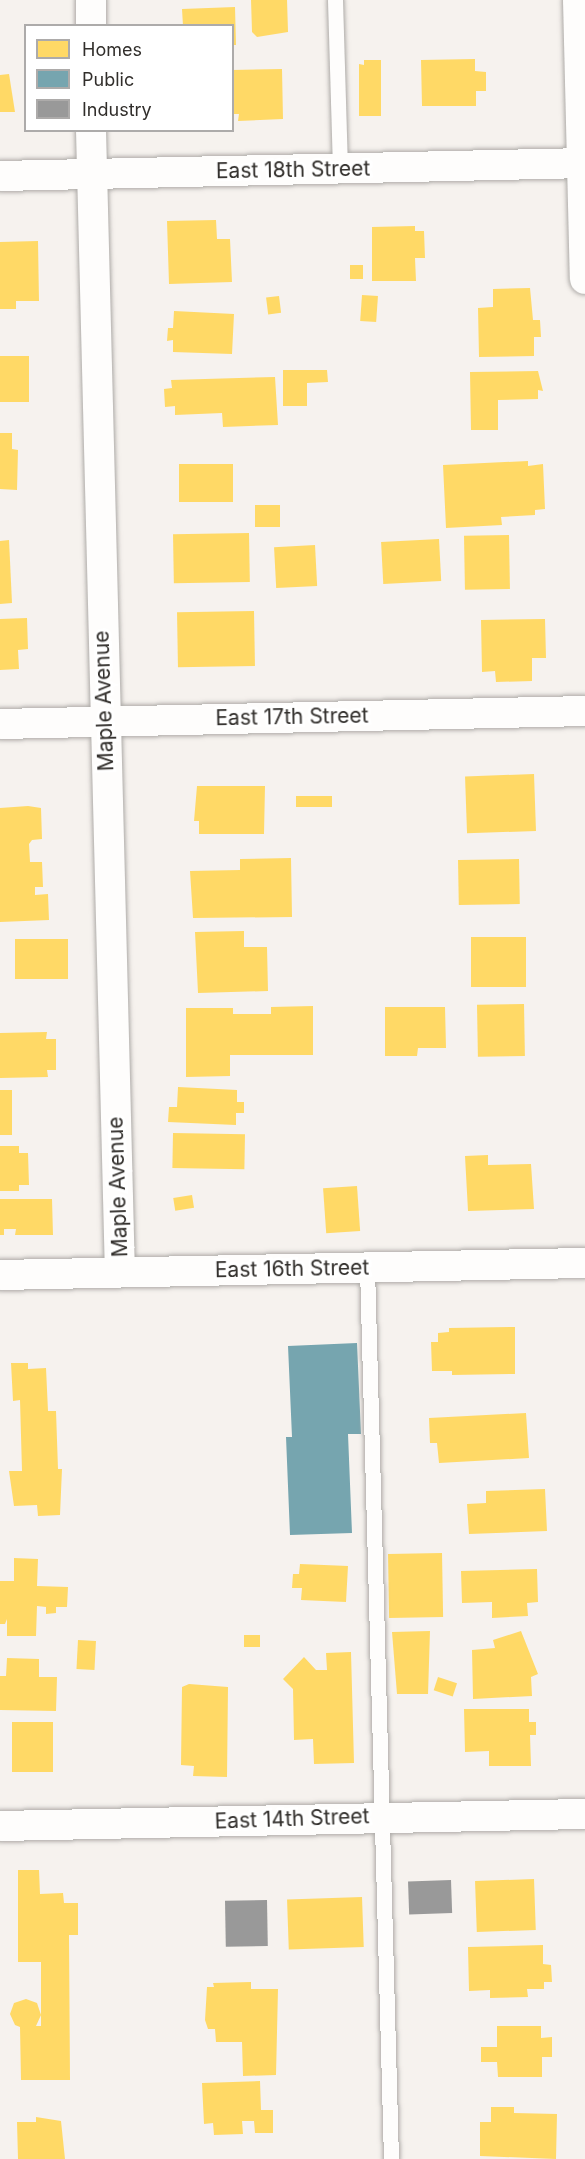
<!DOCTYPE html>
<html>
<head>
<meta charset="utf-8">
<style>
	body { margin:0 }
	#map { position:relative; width:585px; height:2159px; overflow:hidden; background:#f6f2ee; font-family:Inter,sans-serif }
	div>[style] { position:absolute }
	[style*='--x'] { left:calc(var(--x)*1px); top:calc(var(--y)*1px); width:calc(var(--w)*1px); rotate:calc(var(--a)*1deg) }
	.homes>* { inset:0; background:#ffd966; transform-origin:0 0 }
	.public>* { inset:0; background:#76a5af }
	.industry>* { inset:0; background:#999; transform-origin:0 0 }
	.roads { filter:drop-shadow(0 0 2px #aeaba8) drop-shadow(0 0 2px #aeaba8) }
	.service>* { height:15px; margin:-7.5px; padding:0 7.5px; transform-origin:7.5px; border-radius:7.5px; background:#fefdfc }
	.minor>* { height:30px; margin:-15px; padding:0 15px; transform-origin:15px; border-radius:15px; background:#fefdfc }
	span { translate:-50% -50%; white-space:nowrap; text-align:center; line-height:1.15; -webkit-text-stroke:6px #fff; paint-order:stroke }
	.street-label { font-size:21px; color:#312e2b }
	.legend { position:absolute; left:24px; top:24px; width:210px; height:108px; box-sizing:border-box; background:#fff; border:2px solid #adabaa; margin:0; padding:8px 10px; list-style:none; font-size:18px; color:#312e2b }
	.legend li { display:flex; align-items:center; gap:12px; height:30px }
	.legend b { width:30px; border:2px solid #adabaa }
</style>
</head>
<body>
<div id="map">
	<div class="homes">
		<i style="clip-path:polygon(251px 0,287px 0,288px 32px,257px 37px,252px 32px)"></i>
		<i style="clip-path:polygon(235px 7px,236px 45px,232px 45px,232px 26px,183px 26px,182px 9px)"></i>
		<i style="clip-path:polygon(475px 59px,475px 71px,486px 72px,486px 91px,476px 91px,476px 106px,422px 106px,421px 60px)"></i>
		<i style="clip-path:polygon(364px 60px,381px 60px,381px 116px,359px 116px,359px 64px,364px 65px)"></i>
		<i style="clip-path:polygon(282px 69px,283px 119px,238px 121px,239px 114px,232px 114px,232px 70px)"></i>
		<i style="clip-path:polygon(9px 74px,15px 112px,0 112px,0 75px)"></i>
		<i style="clip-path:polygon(216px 220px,217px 239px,230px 239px,232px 282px,169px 284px,167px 221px)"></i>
		<i style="clip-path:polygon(415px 226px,415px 231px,424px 231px,425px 258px,415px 258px,416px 281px,372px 281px,372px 227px)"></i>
		<i style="clip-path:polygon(38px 241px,39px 301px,16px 301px,16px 309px,0 309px,0 242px)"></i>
		<i style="left:363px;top:265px;width:14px;height:13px;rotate:90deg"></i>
		<i style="clip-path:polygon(530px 288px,533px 320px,540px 320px,541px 337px,534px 337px,534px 356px,479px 357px,478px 308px,493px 307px,493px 289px)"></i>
		<i style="left:362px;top:295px;width:16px;height:26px;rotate:4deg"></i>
		<i style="left:279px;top:296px;width:17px;height:13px;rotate:83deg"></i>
		<i style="clip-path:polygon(174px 311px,234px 314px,232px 354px,173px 352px,173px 340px,167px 341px,168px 328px,173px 328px)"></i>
		<i style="left:0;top:356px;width:29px;height:46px"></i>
		<i style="clip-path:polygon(283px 370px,327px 370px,328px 382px,307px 383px,307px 406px,283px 406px)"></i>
		<i style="clip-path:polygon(538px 371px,543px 391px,538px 390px,538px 399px,498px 400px,498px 430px,471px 430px,470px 372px)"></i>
		<i style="clip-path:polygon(275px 377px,278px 425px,223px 427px,222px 413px,175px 415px,175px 406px,165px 407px,164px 389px,172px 388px,171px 380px)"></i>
		<i style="clip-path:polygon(0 433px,12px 433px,12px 449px,18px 450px,17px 490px,0 489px)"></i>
		<i style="clip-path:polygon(528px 461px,528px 466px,543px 464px,545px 509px,535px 510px,535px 515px,501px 517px,502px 525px,446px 528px,443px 465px)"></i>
		<i style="left:179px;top:464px;width:54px;height:38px"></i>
		<i style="left:255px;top:505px;width:25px;height:22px"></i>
		<i style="left:249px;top:533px;width:49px;height:76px;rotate:89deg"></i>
		<i style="left:509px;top:535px;width:54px;height:45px;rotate:89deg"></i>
		<i style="left:439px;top:539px;width:42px;height:58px;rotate:87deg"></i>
		<i style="clip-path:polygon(9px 540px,12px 603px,0 604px,0 541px)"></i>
		<i style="left:315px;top:545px;width:41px;height:41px;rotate:87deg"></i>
		<i style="left:254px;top:611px;width:55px;height:77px;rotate:89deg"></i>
		<i style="clip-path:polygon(27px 618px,28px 649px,18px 650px,19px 669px,0 670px,0 619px)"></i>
		<i style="clip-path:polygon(545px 619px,546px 658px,532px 658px,532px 681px,496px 682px,495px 671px,482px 672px,481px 620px)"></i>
		<i style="left:534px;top:774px;width:57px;height:69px;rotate:88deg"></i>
		<i style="clip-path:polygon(197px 786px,265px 786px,264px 834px,199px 834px,199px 821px,194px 821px)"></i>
		<i style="left:296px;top:796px;width:36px;height:11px"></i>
		<i style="clip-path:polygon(28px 806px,41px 808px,42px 839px,32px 840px,29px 844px,30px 862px,42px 862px,43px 887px,35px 887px,35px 895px,48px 894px,49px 920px,0 922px,0 808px)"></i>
		<i style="clip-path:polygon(291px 858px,292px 917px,193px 918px,190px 871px,240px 870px,240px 859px)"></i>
		<i style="left:519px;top:859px;width:45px;height:61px;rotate:89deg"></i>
		<i style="clip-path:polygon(244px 931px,244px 947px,267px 947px,268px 991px,198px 993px,195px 932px)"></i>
		<i style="left:471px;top:937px;width:55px;height:50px"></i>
		<i style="left:15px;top:939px;width:53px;height:40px"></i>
		<i style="left:524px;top:1004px;width:52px;height:47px;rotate:89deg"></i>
		<i style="clip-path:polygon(313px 1006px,313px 1055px,230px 1055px,230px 1076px,186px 1077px,186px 1008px,233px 1008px,233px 1014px,271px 1014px,271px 1007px)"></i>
		<i style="clip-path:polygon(385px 1007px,445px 1007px,446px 1048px,418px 1048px,417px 1056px,385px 1056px)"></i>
		<i style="clip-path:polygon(47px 1032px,46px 1039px,56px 1039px,56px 1070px,47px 1070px,48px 1077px,0 1078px,0 1033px)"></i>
		<i style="clip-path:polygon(178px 1087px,237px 1090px,237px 1102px,244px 1102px,244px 1113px,236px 1113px,236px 1125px,168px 1122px,169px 1107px,177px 1107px)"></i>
		<i style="left:0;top:1090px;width:12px;height:45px"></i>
		<i style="left:173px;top:1133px;width:72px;height:35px;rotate:1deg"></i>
		<i style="clip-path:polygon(0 1146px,19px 1146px,19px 1153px,28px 1153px,29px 1185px,19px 1185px,19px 1191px,0 1191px)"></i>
		<i style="clip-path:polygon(488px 1155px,488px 1165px,531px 1164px,534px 1209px,468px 1211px,465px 1156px)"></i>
		<i style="left:357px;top:1186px;width:45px;height:34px;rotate:86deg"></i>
		<i style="left:192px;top:1195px;width:13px;height:19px;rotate:81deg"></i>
		<i style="clip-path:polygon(0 1199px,52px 1199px,53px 1235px,15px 1235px,16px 1229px,4px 1229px,4px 1235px,0 1235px)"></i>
		<i style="clip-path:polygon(515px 1327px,515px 1374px,452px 1375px,452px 1371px,432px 1371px,431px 1342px,438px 1342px,438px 1333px,449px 1332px,449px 1328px)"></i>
		<i style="clip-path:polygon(11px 1363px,28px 1363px,28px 1369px,46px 1368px,48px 1411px,56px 1411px,58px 1469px,62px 1469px,60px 1515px,38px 1516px,37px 1505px,14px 1506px,9px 1471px,22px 1471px,20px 1400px,13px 1401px)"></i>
		<i style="clip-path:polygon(526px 1413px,529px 1458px,439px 1463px,437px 1443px,430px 1443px,429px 1418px)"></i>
		<i style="clip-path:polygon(545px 1489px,547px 1531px,469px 1534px,467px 1504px,486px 1503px,486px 1491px)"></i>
		<i style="left:442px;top:1553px;width:64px;height:54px;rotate:89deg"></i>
		<i style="clip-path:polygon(14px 1558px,38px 1559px,37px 1586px,68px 1587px,67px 1607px,56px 1607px,56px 1613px,46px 1614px,46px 1607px,37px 1606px,36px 1636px,7px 1636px,7px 1619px,5px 1624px,0 1624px,0 1581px,14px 1581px)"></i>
		<i style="clip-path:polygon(300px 1564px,348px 1566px,346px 1602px,301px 1600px,302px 1588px,292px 1588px,293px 1574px,299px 1574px)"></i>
		<i style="clip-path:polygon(537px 1569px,538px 1602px,527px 1603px,528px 1616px,492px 1618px,492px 1602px,462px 1603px,461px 1571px)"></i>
		<i style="clip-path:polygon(430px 1631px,428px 1694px,397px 1694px,392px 1632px)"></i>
		<i style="clip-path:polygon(521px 1631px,538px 1674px,531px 1677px,532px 1696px,473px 1699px,472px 1650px,495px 1648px,493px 1640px)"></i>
		<i style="left:260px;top:1635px;width:12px;height:16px;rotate:90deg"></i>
		<i style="left:78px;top:1640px;width:18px;height:29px;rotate:3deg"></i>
		<i style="clip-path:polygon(351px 1652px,354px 1763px,314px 1764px,313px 1739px,294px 1740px,293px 1689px,283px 1679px,304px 1657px,316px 1670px,327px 1670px,326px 1653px)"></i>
		<i style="clip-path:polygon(7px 1658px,39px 1659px,39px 1677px,57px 1677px,56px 1711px,0 1710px,0 1676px,6px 1676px)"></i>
		<i style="left:438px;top:1677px;width:20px;height:14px;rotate:18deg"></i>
		<i style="clip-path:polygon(189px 1684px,228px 1687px,227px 1777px,193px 1776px,194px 1766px,181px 1765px,182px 1687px)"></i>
		<i style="clip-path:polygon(464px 1709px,529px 1709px,529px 1722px,536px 1722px,536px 1735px,530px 1735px,531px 1766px,489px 1766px,489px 1751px,465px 1752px)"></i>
		<i style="left:12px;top:1722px;width:41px;height:50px"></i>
		<i style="clip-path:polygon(18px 1870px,39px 1870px,40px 1894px,63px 1893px,64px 1903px,78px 1903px,78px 1935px,69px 1935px,70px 2080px,21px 2080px,20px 2027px,15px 2025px,10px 2014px,14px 2003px,26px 1999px,37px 2003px,41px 2015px,36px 2026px,41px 2026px,41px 1962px,18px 1962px)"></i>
		<i style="left:534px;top:1879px;width:51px;height:59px;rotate:88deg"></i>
		<i style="left:362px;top:1897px;width:50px;height:75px;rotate:88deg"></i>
		<i style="clip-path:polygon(543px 1945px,543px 1964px,551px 1965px,552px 1982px,544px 1982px,544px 1989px,527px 1989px,528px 1997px,490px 1998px,490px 1990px,469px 1991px,468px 1947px)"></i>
		<i style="clip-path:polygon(251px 1982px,251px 1989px,278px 1989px,276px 2075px,243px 2076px,242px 2042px,216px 2042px,215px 2029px,208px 2029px,205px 2020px,207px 1987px,214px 1987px,213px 1983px)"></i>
		<i style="clip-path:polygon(497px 2026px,541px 2026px,541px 2038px,552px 2037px,552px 2057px,542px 2057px,542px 2077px,498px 2077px,497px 2062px,481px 2062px,481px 2047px,497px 2047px)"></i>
		<i style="clip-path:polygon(260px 2081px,261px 2110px,273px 2110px,273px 2133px,255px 2133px,254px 2121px,242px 2121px,243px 2134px,214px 2135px,213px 2123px,204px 2124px,202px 2083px)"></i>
		<i style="clip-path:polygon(491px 2107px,514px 2107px,514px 2113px,557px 2114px,556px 2159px,480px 2156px,480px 2122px,491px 2122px)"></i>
		<i style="clip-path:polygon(36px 2117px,61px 2121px,65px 2159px,18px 2159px,17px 2122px,36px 2122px)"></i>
	</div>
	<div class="public">
		<i style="clip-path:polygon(357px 1343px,361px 1434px,348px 1434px,352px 1533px,290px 1535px,286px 1437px,292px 1437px,288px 1346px)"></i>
	</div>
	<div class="industry">
		<i style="left:451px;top:1880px;width:33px;height:43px;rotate:88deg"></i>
		<i style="left:267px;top:1900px;width:46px;height:42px;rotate:89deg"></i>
	</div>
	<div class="roads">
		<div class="service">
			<i style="--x:335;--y:0;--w:169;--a:88.3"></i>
			<i style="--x:367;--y:1267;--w:892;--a:88.46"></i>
		</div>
		<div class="minor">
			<i style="--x:91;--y:0;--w:26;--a:90"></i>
			<i style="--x:578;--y:0;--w:279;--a:88.6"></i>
			<i style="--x:91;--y:130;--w:1142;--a:88.55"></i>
			<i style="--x:0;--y:176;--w:585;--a:-1.27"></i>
			<i style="--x:0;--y:724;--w:585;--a:-1.27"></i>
			<i style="--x:0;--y:1275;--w:585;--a:-1.18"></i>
			<i style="--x:0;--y:1826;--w:585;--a:-1.18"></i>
		</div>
	</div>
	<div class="street-label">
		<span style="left:293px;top:170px;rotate:-1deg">East 18th Street</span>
		<span style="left:104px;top:701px;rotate:-92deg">Maple Avenue</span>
		<span style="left:292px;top:717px;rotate:-1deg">East 17th Street</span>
		<span style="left:118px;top:1187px;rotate:-92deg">Maple Avenue</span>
		<span style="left:292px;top:1269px;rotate:-1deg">East 16th Street</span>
		<span style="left:292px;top:1819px;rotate:-2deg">East 14th Street</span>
	</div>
	<ul class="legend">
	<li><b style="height:16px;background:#ffd966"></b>Homes</li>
	<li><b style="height:16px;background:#76a5af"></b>Public</li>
	<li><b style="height:16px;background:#999"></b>Industry</li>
	</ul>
</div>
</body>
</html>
